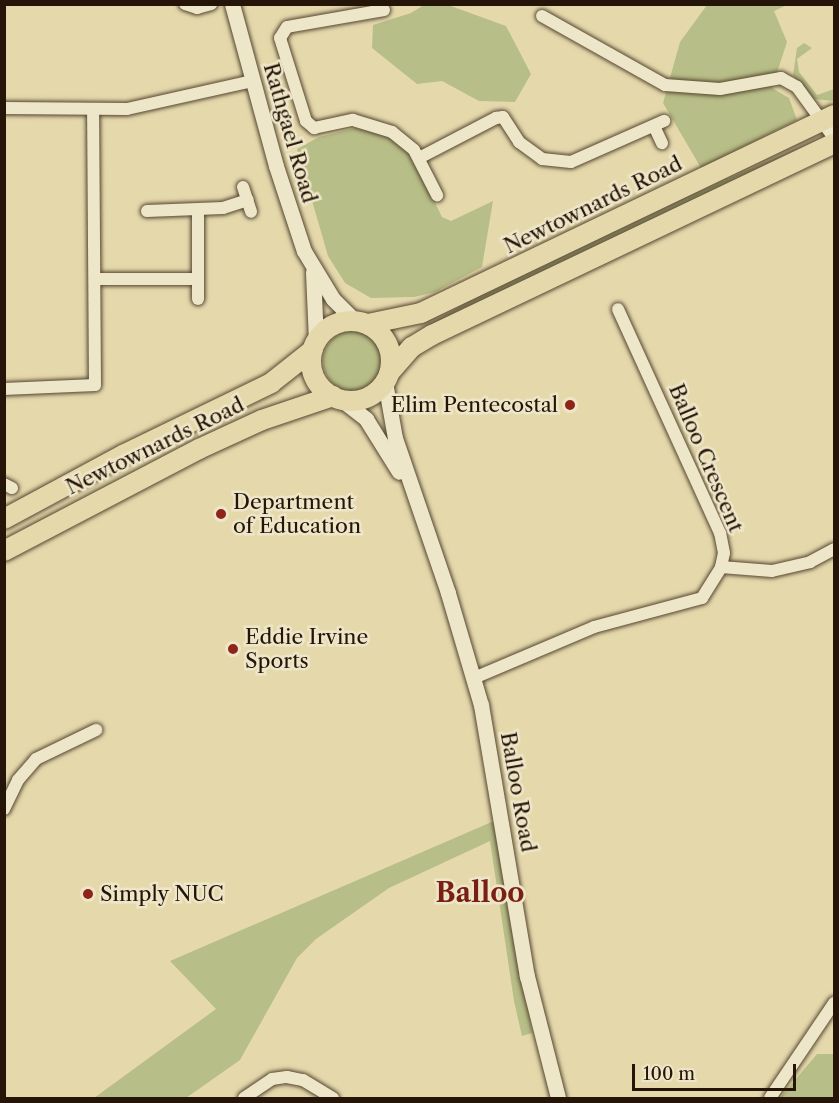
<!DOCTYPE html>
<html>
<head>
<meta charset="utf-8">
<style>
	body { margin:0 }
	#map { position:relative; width:839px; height:1103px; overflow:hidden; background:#e5d9ac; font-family:"Libre Caslon Text",serif }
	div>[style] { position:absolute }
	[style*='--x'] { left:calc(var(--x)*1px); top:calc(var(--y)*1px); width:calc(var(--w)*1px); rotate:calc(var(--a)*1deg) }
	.green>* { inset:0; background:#b8be87 }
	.round { border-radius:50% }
	.roads { filter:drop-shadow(0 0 2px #554631) drop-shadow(0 0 2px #554631) }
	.minor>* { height:12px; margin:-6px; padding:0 6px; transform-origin:6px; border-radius:6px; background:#eee6c9 }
	.tertiary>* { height:15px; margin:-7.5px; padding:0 7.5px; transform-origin:7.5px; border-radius:7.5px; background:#eee6c9 }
	.trunk>* { height:20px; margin:-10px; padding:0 10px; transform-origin:10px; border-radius:10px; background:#e5d9ac }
	.trunk>.ring { margin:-10px; padding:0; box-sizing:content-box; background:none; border:20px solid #e5d9ac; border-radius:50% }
	.dots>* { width:16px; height:16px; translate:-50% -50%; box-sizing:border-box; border:3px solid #eee6c9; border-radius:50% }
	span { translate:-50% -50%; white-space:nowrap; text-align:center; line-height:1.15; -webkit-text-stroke:5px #eee6c9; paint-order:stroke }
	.street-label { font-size:21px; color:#251508 }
	.poi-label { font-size:21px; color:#251508 }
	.right { translate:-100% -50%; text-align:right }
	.left { translate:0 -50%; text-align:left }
	.district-label { font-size:27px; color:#7a1f14; font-weight:700 }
	.frame { position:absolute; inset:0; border:6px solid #251508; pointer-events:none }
	.scale { position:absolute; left:632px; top:1064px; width:164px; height:27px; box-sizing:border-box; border:3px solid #251508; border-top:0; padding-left:8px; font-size:18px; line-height:21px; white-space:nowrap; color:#251508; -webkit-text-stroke:4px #eee6c9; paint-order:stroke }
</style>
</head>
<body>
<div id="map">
	<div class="green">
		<i style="clip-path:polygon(424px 5px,448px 5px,506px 26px,531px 74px,515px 102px,479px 101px,442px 81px,417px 84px,372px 48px,373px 25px,411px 13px)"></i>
		<i style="clip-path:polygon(707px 5px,787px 5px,774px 11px,787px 42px,772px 88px,789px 98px,797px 120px,701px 168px,663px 103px,680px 42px)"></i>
		<i style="clip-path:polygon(804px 43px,812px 48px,797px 59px,799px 72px,817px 95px,834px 89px,834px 101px,814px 99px,793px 75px,797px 48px)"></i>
		<i style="clip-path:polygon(356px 128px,390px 137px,413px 157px,442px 217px,451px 221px,493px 201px,482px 267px,435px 292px,414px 297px,371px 298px,345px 283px,328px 256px,297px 149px,319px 137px)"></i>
		<i style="clip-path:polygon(818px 139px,431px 328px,430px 324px,461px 306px,426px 319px,652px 212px)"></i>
		<i class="round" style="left:323px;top:331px;width:60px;height:60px"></i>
		<i style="clip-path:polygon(494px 821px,499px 825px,532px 1033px,522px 1036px,514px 1001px,490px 841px,389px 888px,316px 939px,297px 958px,240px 1060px,186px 1098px,94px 1098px,216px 1009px,170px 961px)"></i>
		<i style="clip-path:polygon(817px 1054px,834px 1054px,834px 1098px,780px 1098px)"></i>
	</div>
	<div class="roads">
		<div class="minor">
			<i style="--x:185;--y:4;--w:13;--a:18"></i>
			<i style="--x:197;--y:8;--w:15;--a:-16"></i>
			<i style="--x:384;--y:10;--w:98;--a:170.1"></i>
			<i style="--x:287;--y:27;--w:13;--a:122"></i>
			<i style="--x:280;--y:38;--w:87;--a:72.6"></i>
			<i style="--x:306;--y:121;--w:11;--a:41"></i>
			<i style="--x:314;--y:128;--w:40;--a:-12"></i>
			<i style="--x:353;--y:120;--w:41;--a:17.1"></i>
			<i style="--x:392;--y:132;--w:28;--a:39"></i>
			<i style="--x:414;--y:150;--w:51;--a:62.9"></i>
			<i style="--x:542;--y:16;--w:141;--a:29.3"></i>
			<i style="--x:665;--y:85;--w:55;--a:4.2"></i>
			<i style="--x:720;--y:89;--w:62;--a:-10.2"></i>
			<i style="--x:781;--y:78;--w:18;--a:29"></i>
			<i style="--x:797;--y:87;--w:63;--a:54"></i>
			<i style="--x:4;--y:108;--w:123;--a:0.5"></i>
			<i style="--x:127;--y:109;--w:128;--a:-12.6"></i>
			<i style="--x:654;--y:126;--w:19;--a:65"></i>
			<i style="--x:419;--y:158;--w:87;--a:-27.5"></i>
			<i style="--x:496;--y:118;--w:7;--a:-8"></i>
			<i style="--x:503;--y:117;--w:30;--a:57"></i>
			<i style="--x:519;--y:142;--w:29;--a:36"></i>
			<i style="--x:542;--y:159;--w:29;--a:6"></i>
			<i style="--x:571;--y:162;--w:102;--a:-23.8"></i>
			<i style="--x:243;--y:187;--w:26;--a:72"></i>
			<i style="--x:147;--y:211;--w:76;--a:-2.3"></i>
			<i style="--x:223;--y:208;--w:26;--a:-18"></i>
			<i style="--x:198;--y:211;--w:88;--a:90"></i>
			<i style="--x:95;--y:279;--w:103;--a:0"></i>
			<i style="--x:4;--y:389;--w:91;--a:-2.5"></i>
			<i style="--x:95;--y:385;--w:275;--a:-90.4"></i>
			<i style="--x:4;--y:484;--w:9;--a:27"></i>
			<i style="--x:721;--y:567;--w:51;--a:4.5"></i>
			<i style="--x:772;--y:571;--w:39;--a:-13"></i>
			<i style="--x:810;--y:562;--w:27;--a:-28"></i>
			<i style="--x:474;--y:678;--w:130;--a:-23"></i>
			<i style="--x:594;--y:627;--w:112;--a:-15"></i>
			<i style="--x:702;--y:598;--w:36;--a:-58"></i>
			<i style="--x:721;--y:567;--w:14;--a:-78"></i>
			<i style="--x:724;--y:553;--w:20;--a:-101"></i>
			<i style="--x:720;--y:533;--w:246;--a:-114.5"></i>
			<i style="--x:4;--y:809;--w:32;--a:-64"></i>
			<i style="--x:18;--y:780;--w:28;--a:-49"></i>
			<i style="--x:36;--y:759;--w:67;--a:-25.8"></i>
			<i style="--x:244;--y:1098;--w:34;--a:-34"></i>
			<i style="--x:272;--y:1079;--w:15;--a:-8"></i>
			<i style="--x:287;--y:1077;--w:16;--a:11"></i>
			<i style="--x:303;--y:1080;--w:35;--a:31"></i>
			<i style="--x:770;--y:1098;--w:115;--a:-56"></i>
		</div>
		<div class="tertiary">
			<i style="--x:232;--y:4;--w:168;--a:74.8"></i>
			<i style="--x:276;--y:166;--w:89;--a:71.8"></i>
			<i style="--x:304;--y:251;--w:56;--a:58.9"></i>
			<i style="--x:333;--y:299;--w:31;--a:45"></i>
			<i style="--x:313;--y:272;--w:69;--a:87.5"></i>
			<i style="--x:385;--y:382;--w:57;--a:79.9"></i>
			<i style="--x:395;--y:438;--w:164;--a:71.1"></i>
			<i style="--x:448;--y:593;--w:117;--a:73.6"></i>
			<i style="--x:481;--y:705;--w:275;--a:80.4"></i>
			<i style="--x:527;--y:976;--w:126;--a:75.7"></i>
			<i style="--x:342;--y:400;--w:31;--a:38"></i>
			<i style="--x:366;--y:419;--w:62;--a:58.1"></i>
		</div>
		<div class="trunk">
			<i class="ring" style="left:311px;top:321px;width:60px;height:60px"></i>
			<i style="--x:368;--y:324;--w:54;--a:-11.7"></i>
			<i style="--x:421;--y:313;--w:458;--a:-25.6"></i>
			<i style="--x:390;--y:372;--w:33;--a:-49"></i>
			<i style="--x:412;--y:347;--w:23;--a:-31"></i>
			<i style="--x:432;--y:335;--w:445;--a:-25.5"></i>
			<i style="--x:4;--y:519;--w:135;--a:-28.3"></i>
			<i style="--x:123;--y:455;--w:165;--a:-25.9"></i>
			<i style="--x:271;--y:383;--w:53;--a:-38.2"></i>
			<i style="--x:4;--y:551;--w:220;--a:-27.6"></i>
			<i style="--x:199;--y:449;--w:69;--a:-24.7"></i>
			<i style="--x:262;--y:420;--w:75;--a:-18.7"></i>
		</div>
	</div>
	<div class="dots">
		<i style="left:570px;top:405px;background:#8f2418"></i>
		<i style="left:221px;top:514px;background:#8f2418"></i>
		<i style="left:233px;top:649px;background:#8f2418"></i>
		<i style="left:88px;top:894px;background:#8f2418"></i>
	</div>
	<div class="street-label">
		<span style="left:290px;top:133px;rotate:74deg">Rathgael Road</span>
		<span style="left:593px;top:205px;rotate:-26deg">Newtownards Road</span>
		<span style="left:155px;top:446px;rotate:-26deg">Newtownards Road</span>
		<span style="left:706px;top:458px;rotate:67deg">Balloo Crescent</span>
		<span style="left:518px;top:792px;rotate:80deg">Balloo Road</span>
	</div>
	<div class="poi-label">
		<span class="right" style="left:558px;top:405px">Elim Pentecostal</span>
		<span class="left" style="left:233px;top:514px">Department<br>of Education</span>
		<span class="left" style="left:245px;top:649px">Eddie Irvine<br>Sports</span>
		<span class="left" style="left:100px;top:894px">Simply NUC</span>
	</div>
	<div class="district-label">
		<span style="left:480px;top:893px">Balloo</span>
	</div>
	<div class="frame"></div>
	<div class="scale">100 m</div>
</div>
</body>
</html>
